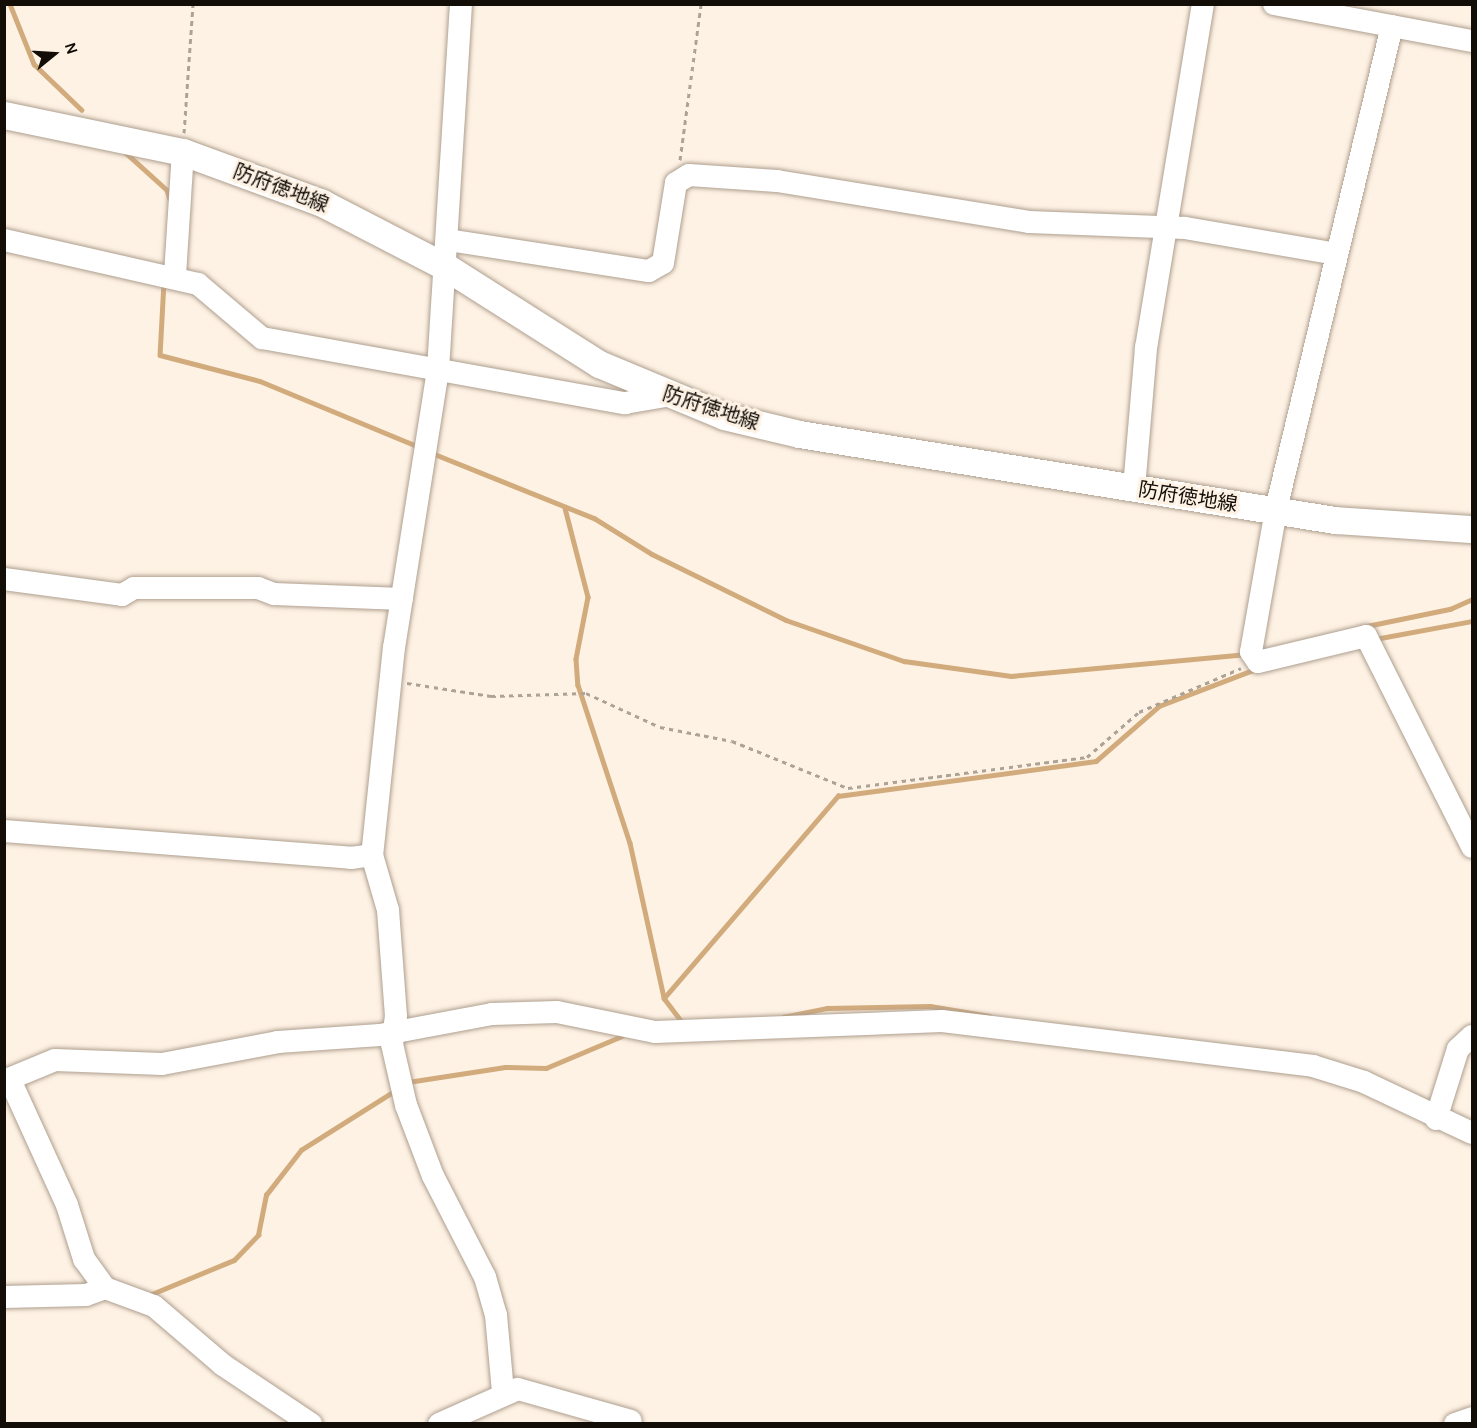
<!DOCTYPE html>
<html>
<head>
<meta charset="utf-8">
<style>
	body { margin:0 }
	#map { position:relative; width:1477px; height:1428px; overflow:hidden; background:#fef2e4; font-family:Karla,"Noto Sans JP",sans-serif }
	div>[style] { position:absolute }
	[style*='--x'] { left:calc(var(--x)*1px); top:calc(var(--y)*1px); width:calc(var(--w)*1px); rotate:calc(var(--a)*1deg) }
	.stream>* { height:4.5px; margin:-2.25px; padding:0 2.25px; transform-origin:2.25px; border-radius:2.25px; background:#d2ab7d }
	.path>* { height:3px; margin-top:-1.5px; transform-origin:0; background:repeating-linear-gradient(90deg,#aca397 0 4.5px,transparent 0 9px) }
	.roads { filter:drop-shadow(0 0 2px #ae9f8f) drop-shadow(0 0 2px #ae9f8f) }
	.minor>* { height:22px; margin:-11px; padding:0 11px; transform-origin:11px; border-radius:11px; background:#fff }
	.major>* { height:27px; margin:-13.5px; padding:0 13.5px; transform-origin:13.5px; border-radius:13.5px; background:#fff }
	span { translate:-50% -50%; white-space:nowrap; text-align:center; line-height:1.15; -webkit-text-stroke:6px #fef2e4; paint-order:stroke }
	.street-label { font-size:20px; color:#120d07 }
	.frame { position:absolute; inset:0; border:6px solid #120d07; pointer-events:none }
	.north { position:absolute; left:24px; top:24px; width:60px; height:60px; -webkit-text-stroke:4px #fef2e4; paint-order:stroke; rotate:72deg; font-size:16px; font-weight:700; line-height:24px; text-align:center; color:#120d07 }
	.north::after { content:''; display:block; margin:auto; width:21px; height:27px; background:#120d07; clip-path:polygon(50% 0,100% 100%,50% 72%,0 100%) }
</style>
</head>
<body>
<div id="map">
	<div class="stream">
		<i style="--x:10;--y:4;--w:65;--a:68.2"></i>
		<i style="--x:34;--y:64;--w:66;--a:43.8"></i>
		<i style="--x:125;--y:152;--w:57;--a:42.1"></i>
		<i style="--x:167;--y:190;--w:9;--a:72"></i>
		<i style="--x:164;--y:282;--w:73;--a:93.1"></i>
		<i style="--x:160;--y:355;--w:103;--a:14.6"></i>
		<i style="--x:260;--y:381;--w:172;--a:22.5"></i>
		<i style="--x:432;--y:453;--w:175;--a:21.9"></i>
		<i style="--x:594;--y:518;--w:68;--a:31.8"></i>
		<i style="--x:652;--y:554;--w:149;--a:26.2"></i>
		<i style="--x:786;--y:620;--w:125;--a:19.2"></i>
		<i style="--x:904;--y:661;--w:108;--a:8"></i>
		<i style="--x:1011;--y:676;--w:237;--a:-5.3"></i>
		<i style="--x:565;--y:508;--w:92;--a:75.5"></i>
		<i style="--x:588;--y:597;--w:63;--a:101"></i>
		<i style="--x:576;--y:659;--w:26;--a:86"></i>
		<i style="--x:578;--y:685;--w:166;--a:71.8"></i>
		<i style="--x:630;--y:843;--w:159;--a:77.6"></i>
		<i style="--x:664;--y:998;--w:30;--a:53"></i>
		<i style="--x:1362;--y:627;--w:90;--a:-11.6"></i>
		<i style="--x:1450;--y:609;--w:24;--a:-24"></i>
		<i style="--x:1375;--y:639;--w:99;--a:-10.5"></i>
		<i style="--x:664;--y:998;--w:267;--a:-49.3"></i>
		<i style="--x:838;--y:796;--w:260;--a:-7.7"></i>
		<i style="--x:1096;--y:761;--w:84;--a:-41.1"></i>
		<i style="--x:1159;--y:706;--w:104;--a:-20.9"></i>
		<i style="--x:783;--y:1017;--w:45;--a:-11.6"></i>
		<i style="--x:827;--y:1008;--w:103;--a:-1.1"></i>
		<i style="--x:930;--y:1006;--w:60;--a:9.6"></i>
		<i style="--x:408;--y:1082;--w:98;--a:-8.8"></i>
		<i style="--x:505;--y:1067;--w:41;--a:1.4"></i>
		<i style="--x:546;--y:1068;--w:82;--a:-22.8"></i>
		<i style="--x:147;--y:1296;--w:94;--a:-22.5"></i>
		<i style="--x:234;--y:1260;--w:35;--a:-46"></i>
		<i style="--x:258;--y:1235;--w:41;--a:-78.7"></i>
		<i style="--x:266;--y:1195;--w:57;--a:-52.1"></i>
		<i style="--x:301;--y:1150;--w:112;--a:-32.3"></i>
	</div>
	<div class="path">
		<i style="--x:184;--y:133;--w:129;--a:-86"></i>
		<i style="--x:680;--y:160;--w:157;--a:-82.3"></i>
		<i style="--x:407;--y:683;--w:85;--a:8.8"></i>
		<i style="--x:491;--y:696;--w:95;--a:-1.8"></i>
		<i style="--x:586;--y:693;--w:81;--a:24.7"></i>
		<i style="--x:660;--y:727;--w:73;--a:11"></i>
		<i style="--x:732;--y:741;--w:125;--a:22.1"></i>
		<i style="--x:848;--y:788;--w:241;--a:-7.4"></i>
		<i style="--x:1087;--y:757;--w:69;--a:-40.9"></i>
		<i style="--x:1139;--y:712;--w:111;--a:-23.3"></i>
	</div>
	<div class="roads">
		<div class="minor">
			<i style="--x:461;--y:4;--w:367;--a:93.6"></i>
			<i style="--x:438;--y:370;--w:280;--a:99"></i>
			<i style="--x:394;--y:647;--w:209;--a:96"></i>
			<i style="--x:372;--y:855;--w:57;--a:73.8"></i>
			<i style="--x:388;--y:910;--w:106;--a:85.7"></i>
			<i style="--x:396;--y:1016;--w:28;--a:98"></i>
			<i style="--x:392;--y:1044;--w:63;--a:77.1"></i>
			<i style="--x:406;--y:1105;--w:76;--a:69.2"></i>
			<i style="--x:433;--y:1176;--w:114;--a:62.8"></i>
			<i style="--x:485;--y:1277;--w:40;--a:74"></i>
			<i style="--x:496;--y:1315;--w:77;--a:84.8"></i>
			<i style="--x:1274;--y:4;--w:201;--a:10.6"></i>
			<i style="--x:1392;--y:26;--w:498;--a:103.5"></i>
			<i style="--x:1276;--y:510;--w:144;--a:100"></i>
			<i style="--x:1251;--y:652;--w:12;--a:55"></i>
			<i style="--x:1258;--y:662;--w:111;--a:-13.5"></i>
			<i style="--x:1366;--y:636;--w:236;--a:63.3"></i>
			<i style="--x:4;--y:240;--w:199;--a:12.8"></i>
			<i style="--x:198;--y:284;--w:84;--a:40.2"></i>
			<i style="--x:262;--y:338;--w:369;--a:10.2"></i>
			<i style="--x:625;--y:403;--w:41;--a:-9.9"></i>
			<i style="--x:448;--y:240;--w:203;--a:8.8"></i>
			<i style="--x:649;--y:271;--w:16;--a:-30"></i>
			<i style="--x:663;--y:263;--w:81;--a:-80.8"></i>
			<i style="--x:676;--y:183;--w:15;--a:-32"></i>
			<i style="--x:689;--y:175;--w:88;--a:3.9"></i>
			<i style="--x:777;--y:181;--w:255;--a:9.2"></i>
			<i style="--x:1029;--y:222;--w:156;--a:2.2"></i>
			<i style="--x:1185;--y:228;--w:154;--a:9.7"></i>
			<i style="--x:175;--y:275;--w:123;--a:-86.3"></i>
			<i style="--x:1134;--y:488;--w:141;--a:-85.1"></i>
			<i style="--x:1146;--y:348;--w:349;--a:-80.6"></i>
			<i style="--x:4;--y:579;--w:119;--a:7.7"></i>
			<i style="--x:122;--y:595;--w:14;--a:-30"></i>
			<i style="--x:134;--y:588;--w:124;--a:0"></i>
			<i style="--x:258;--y:588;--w:17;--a:21"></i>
			<i style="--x:274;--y:594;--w:128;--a:2.2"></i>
			<i style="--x:4;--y:831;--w:348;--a:4.4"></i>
			<i style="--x:351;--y:858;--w:21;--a:-8"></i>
			<i style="--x:4;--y:1081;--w:55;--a:-22.4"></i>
			<i style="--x:55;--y:1060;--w:107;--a:2.1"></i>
			<i style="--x:162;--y:1064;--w:118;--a:-10.7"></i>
			<i style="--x:278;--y:1042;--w:102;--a:-3.9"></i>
			<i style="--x:380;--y:1035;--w:114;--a:-10.6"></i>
			<i style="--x:492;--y:1014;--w:65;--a:-1.8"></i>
			<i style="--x:557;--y:1012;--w:100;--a:11.5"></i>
			<i style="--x:655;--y:1032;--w:287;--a:-2.2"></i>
			<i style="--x:942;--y:1021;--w:374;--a:6.9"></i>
			<i style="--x:1313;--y:1066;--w:53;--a:17.4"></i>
			<i style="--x:1364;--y:1082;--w:119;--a:25.3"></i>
			<i style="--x:11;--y:1082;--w:135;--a:65.5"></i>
			<i style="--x:67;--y:1205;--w:57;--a:72.5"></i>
			<i style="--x:84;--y:1259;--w:36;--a:54"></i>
			<i style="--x:105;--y:1288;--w:52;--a:20.2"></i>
			<i style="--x:154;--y:1306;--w:91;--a:40.5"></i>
			<i style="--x:223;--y:1365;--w:106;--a:33.8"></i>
			<i style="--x:1436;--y:1119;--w:73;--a:-72.6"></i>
			<i style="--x:1458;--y:1049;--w:19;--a:-43"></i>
			<i style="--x:4;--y:1297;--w:82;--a:-1.4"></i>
			<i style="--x:86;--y:1295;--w:20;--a:-20"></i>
			<i style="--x:439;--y:1424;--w:86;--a:-23.9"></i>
			<i style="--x:518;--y:1389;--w:117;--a:15.8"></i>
			<i style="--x:1455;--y:1424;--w:18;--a:-19"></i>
		</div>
		<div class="major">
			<i style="--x:4;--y:115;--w:183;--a:11.7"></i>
			<i style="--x:183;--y:152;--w:148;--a:20.1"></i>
			<i style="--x:322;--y:203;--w:140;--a:27.3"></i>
			<i style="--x:446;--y:267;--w:181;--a:32.4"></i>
			<i style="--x:599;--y:364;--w:135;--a:22.6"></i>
			<i style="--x:724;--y:416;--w:77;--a:13.5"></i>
			<i style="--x:799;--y:434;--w:543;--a:9.12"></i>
			<i style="--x:1335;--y:520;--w:137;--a:3.8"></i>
		</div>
	</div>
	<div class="street-label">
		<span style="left:281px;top:188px;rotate:21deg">防府徳地線</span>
		<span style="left:711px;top:408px;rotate:18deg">防府徳地線</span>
		<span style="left:1188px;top:497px;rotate:9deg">防府徳地線</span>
	</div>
	<div class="frame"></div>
	<div class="north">N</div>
</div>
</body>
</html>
